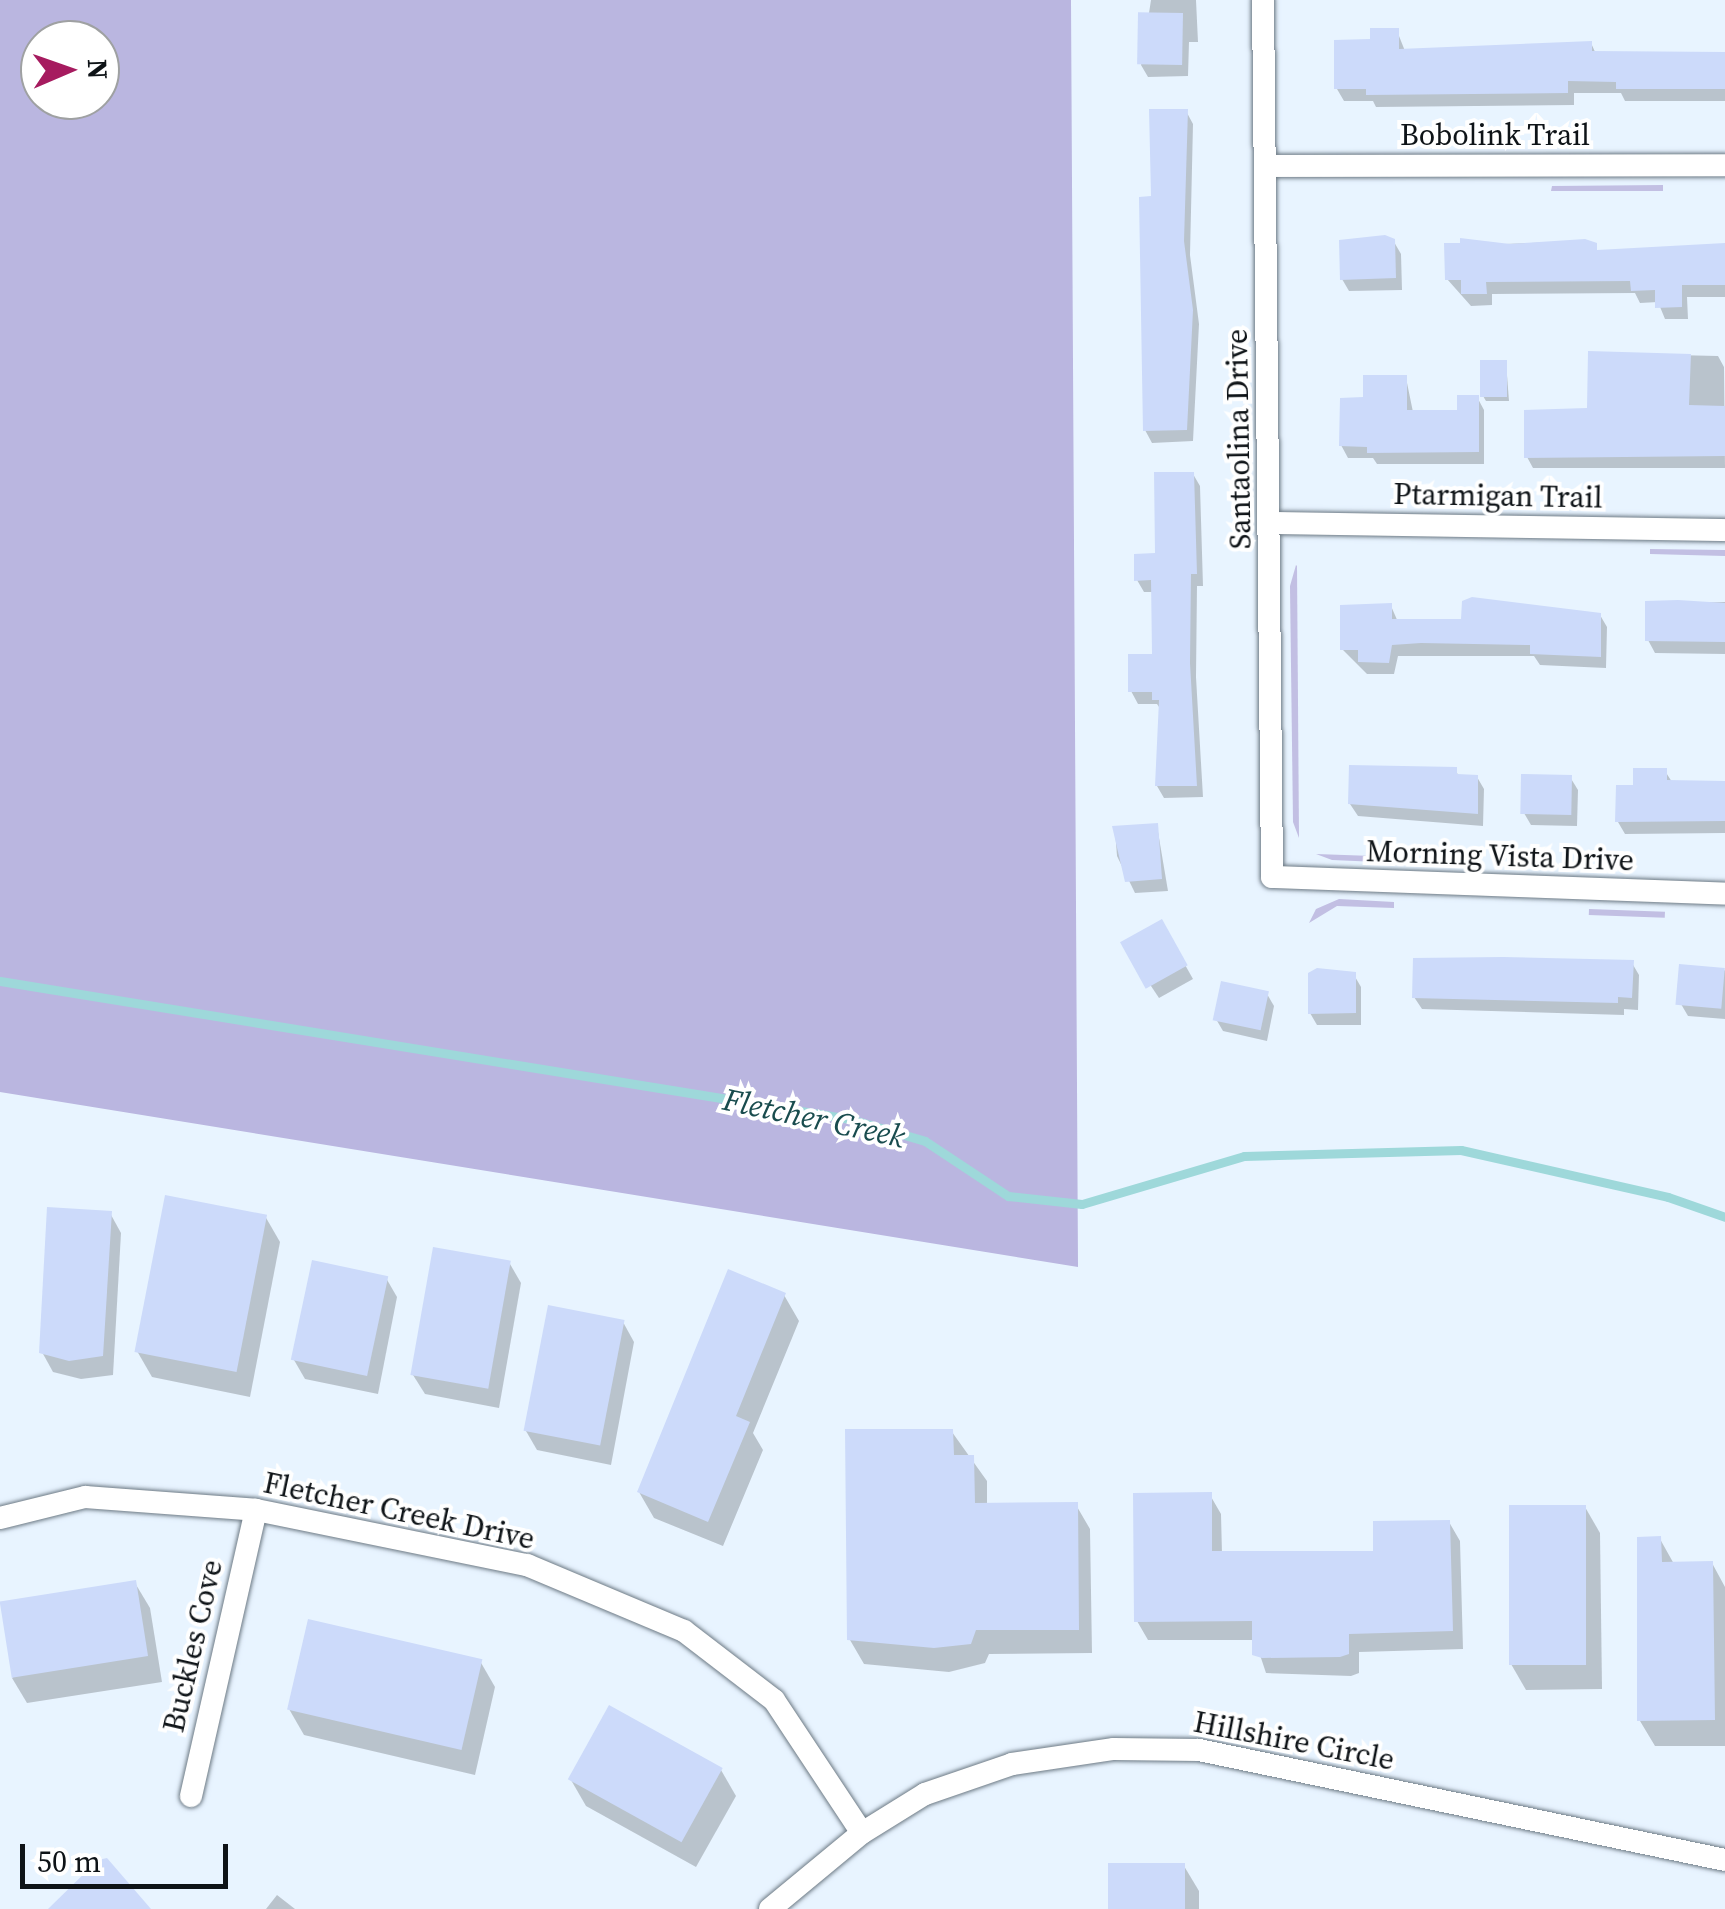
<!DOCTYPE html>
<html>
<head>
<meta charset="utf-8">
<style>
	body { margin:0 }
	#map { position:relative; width:1725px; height:1909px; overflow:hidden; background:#e8f4ff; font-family:"Source Serif 4",serif }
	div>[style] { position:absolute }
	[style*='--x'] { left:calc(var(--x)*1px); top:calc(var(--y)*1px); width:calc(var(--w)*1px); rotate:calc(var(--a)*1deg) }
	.green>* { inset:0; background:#c2bfe3; transform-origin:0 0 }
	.forest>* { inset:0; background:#bab6e0 }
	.shadow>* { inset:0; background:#0003 }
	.stream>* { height:9px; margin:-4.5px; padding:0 4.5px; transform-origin:4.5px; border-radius:4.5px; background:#9ed8da }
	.building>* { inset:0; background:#ccdafa; transform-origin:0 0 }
	.roads { filter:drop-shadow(0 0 2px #6d7a85) drop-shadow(0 0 2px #6d7a85) }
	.minor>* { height:22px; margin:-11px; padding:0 11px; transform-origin:11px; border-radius:11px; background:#fff }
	span { translate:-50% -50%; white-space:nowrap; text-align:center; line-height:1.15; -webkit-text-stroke:8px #fff; paint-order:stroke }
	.street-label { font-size:30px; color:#0e1317 }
	.water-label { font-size:32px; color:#194c4e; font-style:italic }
	.north { position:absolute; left:20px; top:20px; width:100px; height:100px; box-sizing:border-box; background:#fff; border:2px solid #9fa1a2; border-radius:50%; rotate:88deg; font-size:28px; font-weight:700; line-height:40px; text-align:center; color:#0e1317 }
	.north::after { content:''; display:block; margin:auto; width:35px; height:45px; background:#a61b5f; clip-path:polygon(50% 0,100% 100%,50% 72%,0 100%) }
	.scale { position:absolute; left:20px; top:1844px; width:208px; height:45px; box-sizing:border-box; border:5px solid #0e1317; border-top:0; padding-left:12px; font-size:30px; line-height:35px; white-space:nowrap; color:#0e1317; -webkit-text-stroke:8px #fff; paint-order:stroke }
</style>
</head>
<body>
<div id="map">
	<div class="green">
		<i style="clip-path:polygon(1663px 185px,1663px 191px,1551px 191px,1552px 186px)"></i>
		<i style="clip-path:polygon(1650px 549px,1725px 550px,1725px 556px,1650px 554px)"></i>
		<i style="clip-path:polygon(1296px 565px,1297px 566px,1299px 838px,1293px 822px,1290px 586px)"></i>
		<i style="clip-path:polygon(1316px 854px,1401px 857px,1401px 863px,1332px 860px)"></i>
		<i style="clip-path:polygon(1339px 899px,1394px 902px,1394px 908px,1337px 906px,1309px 923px,1316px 909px)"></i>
		<i style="left:1589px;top:909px;width:76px;height:6px;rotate:2deg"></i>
	</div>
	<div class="forest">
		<i style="clip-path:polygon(evenodd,0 0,1071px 0,1078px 1267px,0 1092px,0 0,40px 40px,100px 40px,100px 100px,40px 100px,40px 40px)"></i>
	</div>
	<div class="shadow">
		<i style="clip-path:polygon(1151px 0,1196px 0,1198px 42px,1189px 42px,1188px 76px,1148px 77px,1141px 65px)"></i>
		<i style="clip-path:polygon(1397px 31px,1405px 51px,1591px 43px,1596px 54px,1725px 54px,1725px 101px,1625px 101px,1621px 93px,1574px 93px,1574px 105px,1376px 107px,1373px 101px,1344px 101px,1337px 89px,1372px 42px)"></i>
		<i style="clip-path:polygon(1186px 111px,1193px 124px,1190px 255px,1199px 324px,1193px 441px,1152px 443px,1145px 430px,1154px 199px)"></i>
		<i style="clip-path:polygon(1585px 241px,1600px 252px,1725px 247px,1725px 297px,1687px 297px,1688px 319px,1665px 319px,1658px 302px,1640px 303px,1635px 293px,1492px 294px,1492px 305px,1471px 306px,1447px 279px,1447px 246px)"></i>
		<i style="clip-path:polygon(1394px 242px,1401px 254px,1402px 290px,1349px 291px,1342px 279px)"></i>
		<i style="clip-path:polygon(1590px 353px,1718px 356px,1724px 367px,1725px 468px,1533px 468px,1527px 457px,1590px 410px)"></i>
		<i style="clip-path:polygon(1506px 362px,1509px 401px,1486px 401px,1483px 396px)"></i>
		<i style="clip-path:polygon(1406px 378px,1413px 412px,1460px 413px,1477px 397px,1484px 410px,1484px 464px,1377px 464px,1373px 458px,1348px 458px,1341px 445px)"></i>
		<i style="clip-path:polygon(1193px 474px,1200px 486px,1203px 586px,1197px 586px,1196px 677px,1203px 797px,1164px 798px,1157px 786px,1161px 710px,1157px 704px,1138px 704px,1131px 691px,1154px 656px,1154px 592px,1144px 592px,1137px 580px,1157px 556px)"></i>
		<i style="clip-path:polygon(1725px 602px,1725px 654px,1655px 653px,1648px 640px,1648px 604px)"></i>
		<i style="clip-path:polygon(1391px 606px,1398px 622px,1600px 615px,1607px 627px,1606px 668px,1540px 665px,1534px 656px,1398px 656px,1394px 674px,1367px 674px,1342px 649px)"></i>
		<i style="clip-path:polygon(1455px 770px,1459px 776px,1477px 777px,1484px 789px,1483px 826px,1358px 816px,1350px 804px)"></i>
		<i style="clip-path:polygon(1665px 771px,1672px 782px,1725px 783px,1725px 833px,1625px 834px,1618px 822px,1635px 788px)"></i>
		<i style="clip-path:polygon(1570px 777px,1578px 790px,1577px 826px,1531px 825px,1524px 813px)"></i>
		<i style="clip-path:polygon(1157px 826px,1168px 891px,1135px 893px,1117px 856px,1115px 829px)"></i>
		<i style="clip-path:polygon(1161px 922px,1193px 979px,1159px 998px,1131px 956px)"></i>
		<i style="clip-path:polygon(1632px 963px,1639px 975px,1638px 1010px,1624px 1009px,1624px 1015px,1422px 1009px,1414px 997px)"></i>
		<i style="clip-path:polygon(1725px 970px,1725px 1019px,1688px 1016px,1681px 1004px)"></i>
		<i style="clip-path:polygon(1354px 975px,1361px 987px,1361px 1025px,1317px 1025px,1310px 1013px)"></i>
		<i style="clip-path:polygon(1267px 994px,1274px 1006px,1267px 1041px,1223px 1031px,1216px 1019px)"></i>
		<i style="clip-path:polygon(110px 1213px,121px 1233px,113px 1375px,81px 1379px,53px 1372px,42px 1352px)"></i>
		<i style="clip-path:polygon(265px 1216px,280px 1242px,250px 1397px,152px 1377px,137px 1351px)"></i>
		<i style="clip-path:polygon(510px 1264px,521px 1283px,499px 1408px,425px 1394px,413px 1375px)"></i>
		<i style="clip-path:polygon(386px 1278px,397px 1297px,378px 1394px,305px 1379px,294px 1360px)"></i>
		<i style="clip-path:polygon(784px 1295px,799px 1321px,753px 1433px,763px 1450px,723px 1546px,654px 1518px,639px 1492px)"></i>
		<i style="clip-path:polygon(623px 1322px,634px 1342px,611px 1465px,537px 1450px,526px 1431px)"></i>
		<i style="clip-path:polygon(952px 1432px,987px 1481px,987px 1505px,1076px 1505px,1090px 1529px,1092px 1653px,989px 1654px,985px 1663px,949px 1672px,864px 1664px,850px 1640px)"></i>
		<i style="clip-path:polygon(1210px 1495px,1221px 1514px,1222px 1554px,1376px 1553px,1449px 1522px,1460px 1541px,1463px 1649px,1359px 1652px,1359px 1673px,1351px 1676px,1266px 1673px,1255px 1640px,1148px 1640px,1137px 1621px)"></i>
		<i style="clip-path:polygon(1585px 1507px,1600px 1533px,1602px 1689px,1526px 1690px,1511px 1664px)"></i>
		<i style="clip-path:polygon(1660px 1539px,1674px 1564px,1712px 1563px,1725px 1587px,1725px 1746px,1655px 1746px,1640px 1721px)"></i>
		<i style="clip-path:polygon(135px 1583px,150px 1608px,162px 1682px,27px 1703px,12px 1678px)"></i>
		<i style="clip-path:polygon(480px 1661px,495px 1687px,475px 1775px,304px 1735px,289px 1709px)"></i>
		<i style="clip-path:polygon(721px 1770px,736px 1796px,696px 1867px,586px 1806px,571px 1780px)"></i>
		<i style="clip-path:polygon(1184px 1866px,1199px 1891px,1199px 1909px,1111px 1909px)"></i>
		<i style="clip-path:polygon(277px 1895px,295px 1909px,266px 1909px)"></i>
	</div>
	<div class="stream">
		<i style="--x:0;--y:981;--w:861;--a:9.22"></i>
		<i style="--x:850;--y:1119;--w:78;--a:16.3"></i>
		<i style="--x:925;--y:1141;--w:100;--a:33.5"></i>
		<i style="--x:1008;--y:1196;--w:74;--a:6.2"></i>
		<i style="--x:1082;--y:1204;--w:169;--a:-16.5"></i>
		<i style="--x:1244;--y:1156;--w:217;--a:-1.6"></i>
		<i style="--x:1461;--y:1150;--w:212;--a:12.8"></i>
		<i style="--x:1668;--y:1197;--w:60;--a:19.3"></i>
	</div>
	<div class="building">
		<i style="left:1183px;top:13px;width:52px;height:45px;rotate:91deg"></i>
		<i style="clip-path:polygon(1370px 28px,1399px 28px,1399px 49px,1592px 41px,1592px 51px,1725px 52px,1725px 89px,1616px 89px,1616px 82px,1568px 81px,1568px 93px,1366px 95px,1366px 89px,1334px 89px,1334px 40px,1370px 39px)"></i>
		<i style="clip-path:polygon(1149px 109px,1188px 109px,1184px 241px,1193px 310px,1187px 430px,1143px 431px,1139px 197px,1151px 196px)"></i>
		<i style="clip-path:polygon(1385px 235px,1395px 239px,1396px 278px,1340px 280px,1339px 240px)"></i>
		<i style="clip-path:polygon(1460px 238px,1510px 244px,1585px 239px,1597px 243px,1597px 250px,1725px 243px,1725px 285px,1682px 285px,1682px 307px,1655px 308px,1655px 290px,1631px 291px,1630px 281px,1486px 282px,1487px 294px,1461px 294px,1461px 280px,1445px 280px,1444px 243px,1460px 243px)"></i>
		<i style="clip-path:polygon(1588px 351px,1691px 354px,1689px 405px,1725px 406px,1725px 456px,1524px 458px,1524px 410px,1587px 408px)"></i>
		<i style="left:1480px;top:360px;width:27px;height:37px"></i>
		<i style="clip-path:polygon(1363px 375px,1407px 375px,1407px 410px,1457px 410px,1457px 395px,1479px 395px,1479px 452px,1367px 453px,1367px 447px,1339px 446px,1340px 398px,1363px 397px)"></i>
		<i style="clip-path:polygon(1154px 472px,1194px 472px,1197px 574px,1191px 574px,1190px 663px,1197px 786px,1155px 786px,1159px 700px,1152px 700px,1152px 692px,1128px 692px,1128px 654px,1152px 654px,1151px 580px,1134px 581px,1134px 554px,1155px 553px)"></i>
		<i style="clip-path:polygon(1472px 597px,1601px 613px,1601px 657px,1530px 654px,1530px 645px,1421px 643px,1392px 645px,1389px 663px,1358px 662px,1358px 650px,1340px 650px,1340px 605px,1392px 603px,1392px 619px,1461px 619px,1462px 601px)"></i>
		<i style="clip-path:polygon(1678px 600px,1725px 603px,1725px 642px,1645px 641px,1645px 601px)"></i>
		<i style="clip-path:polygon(1349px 765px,1457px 767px,1457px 774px,1478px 775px,1478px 814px,1348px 804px)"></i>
		<i style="clip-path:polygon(1633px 768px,1667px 768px,1667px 780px,1725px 781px,1725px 821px,1615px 822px,1616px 785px,1633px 785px)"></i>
		<i style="left:1521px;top:774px;width:51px;height:40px;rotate:1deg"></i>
		<i style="clip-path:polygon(1158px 823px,1162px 879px,1125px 882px,1112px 826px)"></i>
		<i style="left:1162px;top:919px;width:53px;height:48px;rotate:61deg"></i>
		<i style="clip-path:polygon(1503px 957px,1634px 960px,1632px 998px,1618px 997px,1618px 1003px,1412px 998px,1413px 958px)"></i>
		<i style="left:1679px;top:964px;width:46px;height:41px;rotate:5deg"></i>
		<i style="clip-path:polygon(1317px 968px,1356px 972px,1356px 1013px,1308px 1014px,1308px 973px)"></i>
		<i style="left:1221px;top:981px;width:49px;height:40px;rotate:12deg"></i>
		<i style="left:165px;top:1195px;width:104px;height:160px;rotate:11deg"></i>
		<i style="clip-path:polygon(47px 1207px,112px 1211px,103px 1356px,69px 1361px,39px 1353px)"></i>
		<i style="left:433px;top:1247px;width:79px;height:130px;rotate:10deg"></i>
		<i style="left:312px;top:1260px;width:78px;height:102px;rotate:12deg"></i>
		<i style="clip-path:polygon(728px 1269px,786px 1293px,736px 1416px,750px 1422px,708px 1522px,637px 1492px)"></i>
		<i style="left:548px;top:1305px;width:78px;height:128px;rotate:11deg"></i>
		<i style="clip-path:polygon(845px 1429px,953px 1429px,954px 1455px,974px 1455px,975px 1503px,1078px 1502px,1079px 1630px,976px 1630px,971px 1644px,934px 1648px,847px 1640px)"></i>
		<i style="clip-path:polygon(1212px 1492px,1212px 1551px,1373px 1551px,1373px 1521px,1450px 1520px,1453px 1631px,1349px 1634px,1349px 1654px,1340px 1657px,1262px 1658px,1252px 1655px,1252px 1621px,1134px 1622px,1133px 1493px)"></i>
		<i style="left:1509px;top:1505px;width:77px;height:160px"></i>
		<i style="clip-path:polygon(1661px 1536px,1662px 1562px,1713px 1561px,1715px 1720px,1637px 1721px,1637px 1537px)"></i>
		<i style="left:136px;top:1580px;width:77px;height:138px;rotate:81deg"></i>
		<i style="left:308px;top:1619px;width:179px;height:93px;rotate:13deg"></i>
		<i style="left:609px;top:1705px;width:130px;height:85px;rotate:29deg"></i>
		<i style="clip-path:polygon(107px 1858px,151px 1909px,48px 1909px,98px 1860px)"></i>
		<i style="left:1108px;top:1863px;width:77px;height:46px"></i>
	</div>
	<div class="roads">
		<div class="minor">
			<i style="--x:1263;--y:0;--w:877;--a:89.41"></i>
			<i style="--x:1272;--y:877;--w:453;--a:2.1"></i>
			<i style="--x:1265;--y:166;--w:460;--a:-0.1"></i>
			<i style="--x:1270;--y:523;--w:455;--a:0.9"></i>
			<i style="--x:0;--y:1518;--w:88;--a:-13.9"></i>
			<i style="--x:85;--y:1497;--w:171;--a:4.3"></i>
			<i style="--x:256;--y:1510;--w:277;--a:11.5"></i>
			<i style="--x:527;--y:1565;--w:170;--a:22.8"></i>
			<i style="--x:684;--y:1631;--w:113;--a:37.5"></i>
			<i style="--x:774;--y:1700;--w:159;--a:56.5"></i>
			<i style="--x:191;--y:1796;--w:293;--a:-77.2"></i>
			<i style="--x:770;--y:1909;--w:119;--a:-39.6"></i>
			<i style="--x:862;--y:1833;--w:74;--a:-31.8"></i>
			<i style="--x:925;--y:1794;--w:92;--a:-19"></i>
			<i style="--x:1012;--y:1764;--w:103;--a:-8.4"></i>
			<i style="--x:1114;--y:1749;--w:85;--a:0.7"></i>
			<i style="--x:1199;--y:1750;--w:537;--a:11.81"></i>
		</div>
	</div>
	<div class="street-label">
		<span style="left:1495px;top:135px">Bobolink Trail</span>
		<span style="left:1239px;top:439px;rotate:-91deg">Santaolina Drive</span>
		<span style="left:1498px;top:496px;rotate:1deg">Ptarmigan Trail</span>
		<span style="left:1500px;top:856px;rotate:2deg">Morning Vista Drive</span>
		<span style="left:399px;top:1511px;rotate:12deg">Fletcher Creek Drive</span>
		<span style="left:193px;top:1646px;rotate:-77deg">Buckles Cove</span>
		<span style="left:1294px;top:1741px;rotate:11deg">Hillshire Circle</span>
	</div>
	<div class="water-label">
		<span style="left:814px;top:1118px;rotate:12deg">Fletcher Creek</span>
	</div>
	<div class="north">N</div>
	<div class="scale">50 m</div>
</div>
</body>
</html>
